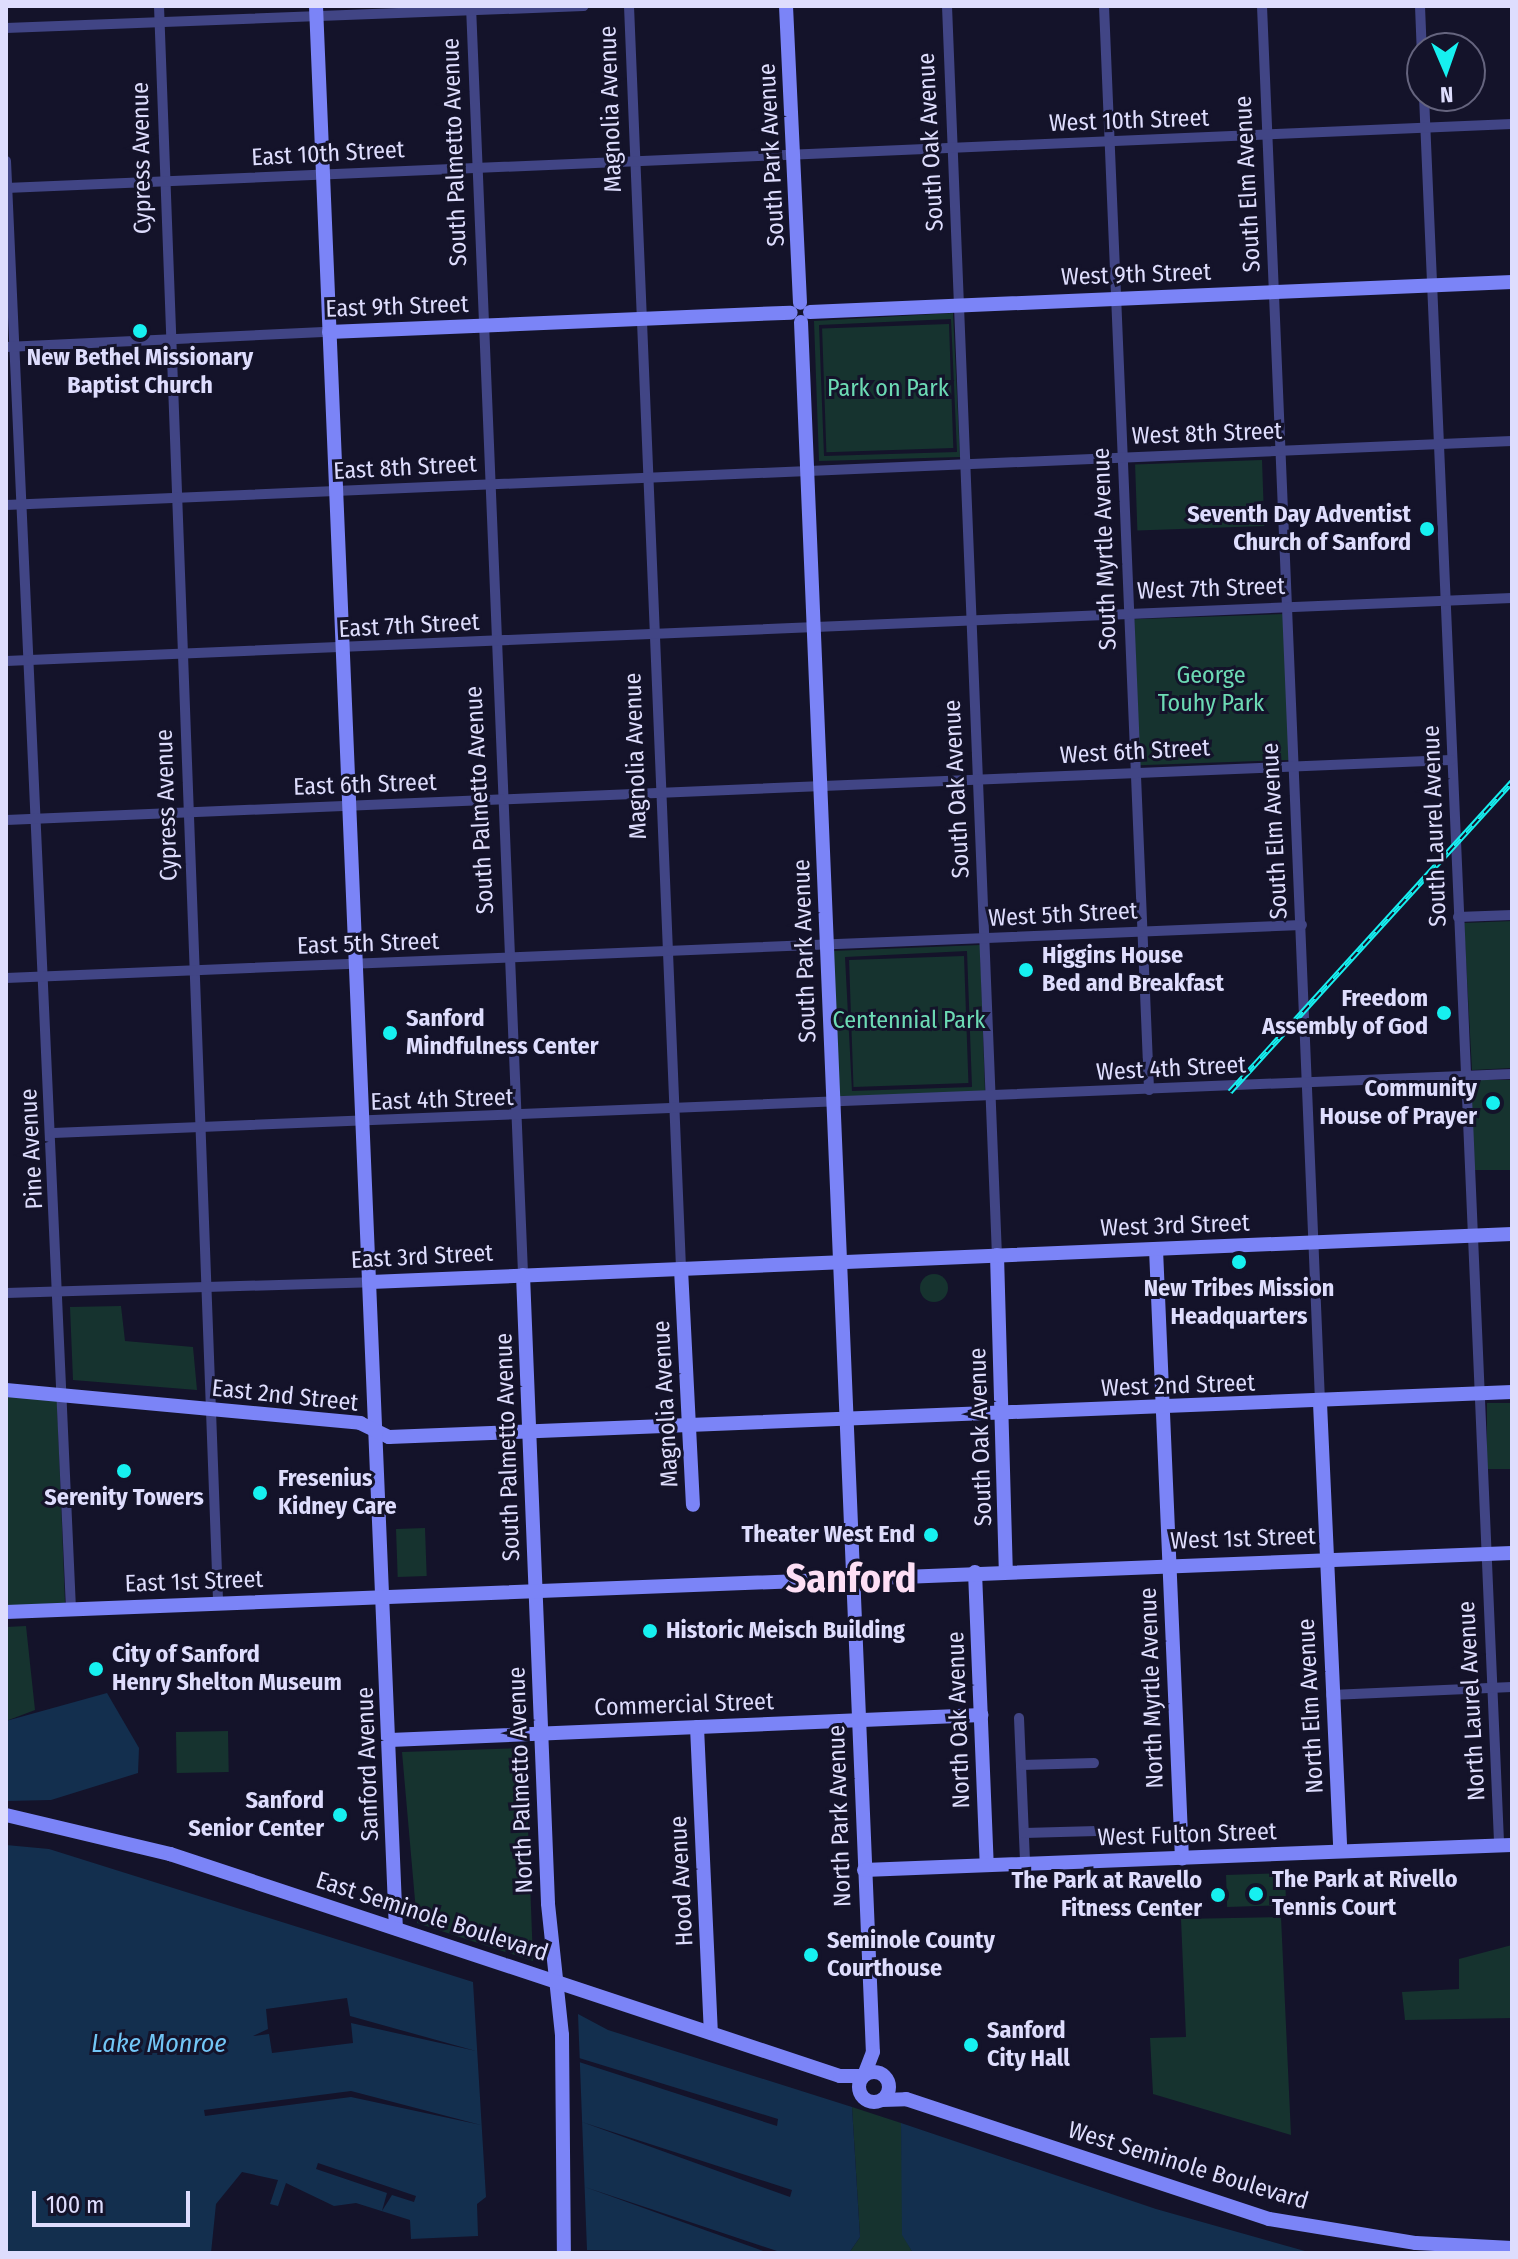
<!DOCTYPE html>
<html>
<head>
<meta charset="utf-8">
<style>
	body { margin:0 }
	#map { position:relative; width:1518px; height:2259px; overflow:hidden; background:#14132a; font-family:"Fira Sans Condensed",sans-serif }
	div>[style] { position:absolute }
	[style*='--x'] { left:calc(var(--x)*1px); top:calc(var(--y)*1px); width:calc(var(--w)*1px); rotate:calc(var(--a)*1deg) }
	.green>* { inset:0; background:#16332f; transform-origin:0 0 }
	.round { border-radius:50% }
	.water>* { inset:0; background:#132f4e }
	.pier>* { inset:0; background:#14132a }
	.street>* { height:10px; margin:-5px; padding:0 5px; transform-origin:5px; border-radius:5px; background:#414585 }
	.secondary>* { height:14px; margin:-7px; padding:0 7px; transform-origin:7px; border-radius:7px; background:#7b84f7 }
	.secondary>.ring { margin:-7px; padding:0; box-sizing:content-box; background:none; border:14px solid #7b84f7; border-radius:50% }
	.rail>* { height:6px; margin-top:-3px; transform-origin:0; background:repeating-linear-gradient(90deg,#14132a 0 9px,#16f0f0 0 18px); box-sizing:border-box; border-block:2px solid #16f0f0 }
	.dots>* { width:22px; height:22px; translate:-50% -50%; box-sizing:border-box; border:4px solid #14132a; border-radius:50% }
	span { translate:-50% -50%; white-space:nowrap; text-align:center; line-height:1.15; -webkit-text-stroke:6px #14132a; paint-order:stroke }
	.street-label { font-size:24px; color:#deddfd }
	.poi-label { font-size:24px; color:#deddfd; font-weight:700 }
	.right { translate:-100% -50%; text-align:right }
	.left { translate:0 -50%; text-align:left }
	.park-label { font-size:24px; color:#6cdab4 }
	.water-label { font-size:26px; color:#72c6f6; font-style:italic }
	.town-label { font-size:40px; color:#fddff5; font-weight:700 }
	.frame { position:absolute; inset:0; border:8px solid #deddfd; pointer-events:none }
	.north { position:absolute; left:1406px; top:32px; width:80px; height:80px; box-sizing:border-box; background:#14132a; border:2px solid #65647e; border-radius:50%; rotate:178deg; font-size:22px; font-weight:700; line-height:32px; text-align:center; color:#deddfd }
	.north::after { content:''; display:block; margin:auto; width:28px; height:36px; background:#16f0f0; clip-path:polygon(50% 0,100% 100%,50% 72%,0 100%) }
	.scale { position:absolute; left:32px; top:2191px; width:158px; height:36px; box-sizing:border-box; border:4px solid #deddfd; border-top:0; padding-left:10px; font-size:24px; line-height:28px; white-space:nowrap; color:#deddfd; -webkit-text-stroke:6px #14132a; paint-order:stroke }
</style>
</head>
<body>
<div id="map">
	<div class="green">
		<i style="clip-path:polygon(evenodd,953px 313px,960px 457px,819px 461px,814px 321px,953px 313px,951px 319px,957px 452px,824px 456px,819px 325px,951px 319px)"></i>
		<i style="left:949px;top:324px;width:124px;height:127px;rotate:88deg"></i>
		<i style="left:1262px;top:460px;width:66px;height:127px;rotate:88deg"></i>
		<i style="left:1285px;top:614px;width:146px;height:151px;rotate:88deg"></i>
		<i style="clip-path:polygon(1512px 921px,1512px 1068px,1472px 1070px,1464px 923px)"></i>
		<i style="clip-path:polygon(evenodd,980px 945px,985px 1092px,838px 1097px,832px 951px,980px 945px,967px 951px,972px 1087px,852px 1091px,845px 957px,967px 951px)"></i>
		<i style="left:964px;top:956px;width:127px;height:115px;rotate:88deg"></i>
		<i style="left:1512px;top:1080px;width:90px;height:40px;rotate:90deg"></i>
		<i class="round" style="left:920px;top:1274px;width:28px;height:28px"></i>
		<i style="clip-path:polygon(121px 1306px,125px 1341px,193px 1347px,197px 1390px,73px 1380px,70px 1307px)"></i>
		<i style="clip-path:polygon(6px 1396px,57px 1400px,65px 1603px,6px 1606px)"></i>
		<i style="left:1512px;top:1403px;width:66px;height:25px;rotate:90deg"></i>
		<i style="left:425px;top:1528px;width:48px;height:29px;rotate:88deg"></i>
		<i style="clip-path:polygon(26px 1626px,35px 1710px,6px 1721px,6px 1627px)"></i>
		<i style="left:228px;top:1731px;width:41px;height:52px;rotate:89deg"></i>
		<i style="clip-path:polygon(525px 1748px,533px 1961px,417px 1923px,402px 1752px)"></i>
		<i style="left:1285px;top:1873px;width:32px;height:59px;rotate:88deg"></i>
		<i style="clip-path:polygon(1281px 1917px,1291px 2135px,1153px 2094px,1150px 2038px,1186px 2037px,1181px 1919px)"></i>
		<i style="clip-path:polygon(1512px 1945px,1512px 2018px,1405px 2020px,1402px 1992px,1459px 1989px,1459px 1959px)"></i>
		<i style="clip-path:polygon(852px 2107px,901px 2123px,904px 2237px,913px 2253px,849px 2253px,860px 2237px)"></i>
	</div>
	<div class="water">
		<i style="clip-path:polygon(107px 1693px,139px 1748px,138px 1773px,51px 1800px,6px 1801px,6px 1721px)"></i>
		<i style="clip-path:polygon(6px 1845px,49px 1849px,473px 1982px,486px 2197px,477px 2204px,478px 2236px,411px 2239px,410px 2220px,356px 2203px,334px 2206px,286px 2183px,278px 2206px,270px 2204px,278px 2180px,242px 2172px,216px 2204px,211px 2253px,6px 2253px)"></i>
		<i style="clip-path:polygon(578px 2014px,608px 2030px,852px 2107px,860px 2237px,849px 2253px,587px 2250px)"></i>
		<i style="clip-path:polygon(901px 2123px,1156px 2209px,1312px 2253px,913px 2253px,902px 2235px)"></i>
	</div>
	<div class="pier">
		<i style="clip-path:polygon(347px 1998px,350px 2016px,476px 2051px,351px 2023px,353px 2043px,272px 2053px,269px 2034px,253px 2036px,268px 2029px,266px 2009px)"></i>
		<i style="clip-path:polygon(579px 2058px,778px 2119px,777px 2126px,579px 2062px)"></i>
		<i style="clip-path:polygon(351px 2091px,481px 2125px,351px 2097px,205px 2116px,204px 2110px)"></i>
		<i style="clip-path:polygon(582px 2122px,792px 2190px,790px 2197px)"></i>
		<i style="clip-path:polygon(318px 2163px,416px 2196px,414px 2202px,392px 2195px,382px 2211px,387px 2193px,316px 2169px)"></i>
		<i style="clip-path:polygon(585px 2187px,783px 2253px,769px 2253px)"></i>
	</div>
	<div class="street">
		<i style="--x:159;--y:6;--w:1598;--a:87.88"></i>
		<i style="--x:471;--y:6;--w:1270;--a:87.65"></i>
		<i style="--x:629;--y:6;--w:1264;--a:87.64"></i>
		<i style="--x:947;--y:6;--w:1250;--a:87.71"></i>
		<i style="--x:1104;--y:6;--w:1085;--a:87.62"></i>
		<i style="--x:1262;--y:6;--w:1398;--a:87.62"></i>
		<i style="--x:1420;--y:6;--w:49;--a:87.7"></i>
		<i style="--x:6;--y:28;--w:578;--a:-2.18"></i>
		<i style="--x:1424;--y:96;--w:1751;--a:87.54"></i>
		<i style="--x:6;--y:161;--w:1449;--a:87.43"></i>
		<i style="--x:6;--y:188;--w:1507;--a:-2.43"></i>
		<i style="--x:6;--y:347;--w:323;--a:-2.7"></i>
		<i style="--x:6;--y:505;--w:1507;--a:-2.43"></i>
		<i style="--x:6;--y:661;--w:1507;--a:-2.4"></i>
		<i style="--x:6;--y:820;--w:1446;--a:-2.38"></i>
		<i style="--x:1458;--y:917;--w:54;--a:-2.1"></i>
		<i style="--x:6;--y:978;--w:1297;--a:-2.34"></i>
		<i style="--x:53;--y:1133;--w:1460;--a:-2.32"></i>
		<i style="--x:6;--y:1293;--w:365;--a:-1.7"></i>
		<i style="--x:1331;--y:1695;--w:181;--a:-2.5"></i>
		<i style="--x:1019;--y:1718;--w:146;--a:87.6"></i>
		<i style="--x:1021;--y:1765;--w:73;--a:-1.6"></i>
		<i style="--x:1024;--y:1833;--w:73;--a:-1.6"></i>
	</div>
	<div class="secondary">
		<i style="--x:316;--y:6;--w:1924;--a:87.62"></i>
		<i style="--x:786;--y:6;--w:297;--a:87.3"></i>
		<i style="--x:810;--y:312;--w:703;--a:-2.45"></i>
		<i style="--x:801;--y:322;--w:1731;--a:87.62"></i>
		<i style="--x:873;--y:2052;--w:25;--a:111"></i>
		<i style="--x:329;--y:332;--w:462;--a:-2.4"></i>
		<i style="--x:1156;--y:1249;--w:610;--a:87.56"></i>
		<i style="--x:997;--y:1255;--w:316;--a:88.4"></i>
		<i style="--x:681;--y:1269;--w:236;--a:87.1"></i>
		<i style="--x:523;--y:1275;--w:629;--a:87.72"></i>
		<i style="--x:548;--y:1904;--w:132;--a:83.9"></i>
		<i style="--x:562;--y:2035;--w:218;--a:89.5"></i>
		<i style="--x:371;--y:1282;--w:1142;--a:-2.41"></i>
		<i style="--x:6;--y:1390;--w:356;--a:5.3"></i>
		<i style="--x:360;--y:1423;--w:32;--a:26"></i>
		<i style="--x:389;--y:1437;--w:1124;--a:-2.29"></i>
		<i style="--x:1320;--y:1403;--w:448;--a:87.4"></i>
		<i style="--x:975;--y:1572;--w:293;--a:87.7"></i>
		<i style="--x:6;--y:1612;--w:1507;--a:-2.24"></i>
		<i style="--x:697;--y:1727;--w:306;--a:87.4"></i>
		<i style="--x:390;--y:1740;--w:592;--a:-2.42"></i>
		<i style="--x:6;--y:1815;--w:169;--a:13.4"></i>
		<i style="--x:170;--y:1854;--w:706;--a:18.33"></i>
		<i style="--x:840;--y:2076;--w:23;--a:0"></i>
		<i style="--x:864;--y:1870;--w:648;--a:-2.21"></i>
		<i class="ring" style="left:859px;top:2072px;width:16px;height:16px"></i>
		<i style="--x:882;--y:2100;--w:24;--a:-2"></i>
		<i style="--x:906;--y:2099;--w:382;--a:18.3"></i>
		<i style="--x:1269;--y:2219;--w:149;--a:9.3"></i>
		<i style="--x:1416;--y:2243;--w:96;--a:3"></i>
	</div>
	<div class="rail">
		<i style="--x:1230;--y:1092;--w:419;--a:-47.7"></i>
	</div>
	<div class="dots">
		<i style="left:140px;top:331px;background:#16f0f0"></i>
		<i style="left:1427px;top:529px;background:#16f0f0"></i>
		<i style="left:1026px;top:970px;background:#16f0f0"></i>
		<i style="left:1444px;top:1013px;background:#16f0f0"></i>
		<i style="left:390px;top:1033px;background:#16f0f0"></i>
		<i style="left:1493px;top:1103px;background:#16f0f0"></i>
		<i style="left:1239px;top:1262px;background:#16f0f0"></i>
		<i style="left:124px;top:1471px;background:#16f0f0"></i>
		<i style="left:260px;top:1493px;background:#16f0f0"></i>
		<i style="left:931px;top:1535px;background:#16f0f0"></i>
		<i style="left:650px;top:1631px;background:#16f0f0"></i>
		<i style="left:96px;top:1669px;background:#16f0f0"></i>
		<i style="left:340px;top:1815px;background:#16f0f0"></i>
		<i style="left:1256px;top:1894px;background:#16f0f0"></i>
		<i style="left:1218px;top:1895px;background:#16f0f0"></i>
		<i style="left:811px;top:1955px;background:#16f0f0"></i>
		<i style="left:971px;top:2045px;background:#16f0f0"></i>
	</div>
	<div class="street-label">
		<span style="left:611px;top:109px;rotate:-92deg">Magnolia Avenue</span>
		<span style="left:1129px;top:121px;rotate:-2deg">West 10th Street</span>
		<span style="left:931px;top:142px;rotate:-93deg">South Oak Avenue</span>
		<span style="left:455px;top:152px;rotate:-92deg">South Palmetto Avenue</span>
		<span style="left:328px;top:154px;rotate:-3deg">East 10th Street</span>
		<span style="left:772px;top:155px;rotate:-93deg">South Park Avenue</span>
		<span style="left:142px;top:158px;rotate:-91deg">Cypress Avenue</span>
		<span style="left:1248px;top:184px;rotate:-93deg">South Elm Avenue</span>
		<span style="left:1136px;top:275px;rotate:-2deg">West 9th Street</span>
		<span style="left:397px;top:307px;rotate:-2deg">East 9th Street</span>
		<span style="left:1207px;top:434px;rotate:-2deg">West 8th Street</span>
		<span style="left:405px;top:468px;rotate:-3deg">East 8th Street</span>
		<span style="left:1105px;top:549px;rotate:-92deg">South Myrtle Avenue</span>
		<span style="left:1211px;top:589px;rotate:-2deg">West 7th Street</span>
		<span style="left:409px;top:626px;rotate:-3deg">East 7th Street</span>
		<span style="left:1135px;top:752px;rotate:-3deg">West 6th Street</span>
		<span style="left:636px;top:756px;rotate:-92deg">Magnolia Avenue</span>
		<span style="left:365px;top:785px;rotate:-2deg">East 6th Street</span>
		<span style="left:957px;top:789px;rotate:-93deg">South Oak Avenue</span>
		<span style="left:480px;top:800px;rotate:-93deg">South Palmetto Avenue</span>
		<span style="left:167px;top:805px;rotate:-92deg">Cypress Avenue</span>
		<span style="left:1435px;top:826px;rotate:-92deg">South Laurel Avenue</span>
		<span style="left:1275px;top:831px;rotate:-93deg">South Elm Avenue</span>
		<span style="left:1063px;top:915px;rotate:-3deg">West 5th Street</span>
		<span style="left:368px;top:944px;rotate:-2deg">East 5th Street</span>
		<span style="left:805px;top:951px;rotate:-92deg">South Park Avenue</span>
		<span style="left:1171px;top:1069px;rotate:-3deg">West 4th Street</span>
		<span style="left:442px;top:1100px;rotate:-2deg">East 4th Street</span>
		<span style="left:32px;top:1149px;rotate:-93deg">Pine Avenue</span>
		<span style="left:1175px;top:1226px;rotate:-2deg">West 3rd Street</span>
		<span style="left:422px;top:1257px;rotate:-3deg">East 3rd Street</span>
		<span style="left:1178px;top:1386px;rotate:-2deg">West 2nd Street</span>
		<span style="left:285px;top:1396px;rotate:6deg">East 2nd Street</span>
		<span style="left:666px;top:1404px;rotate:-93deg">Magnolia Avenue</span>
		<span style="left:981px;top:1437px;rotate:-92deg">South Oak Avenue</span>
		<span style="left:508px;top:1447px;rotate:-92deg">South Palmetto Avenue</span>
		<span style="left:1243px;top:1539px;rotate:-2deg">West 1st Street</span>
		<span style="left:194px;top:1582px;rotate:-2deg">East 1st Street</span>
		<span style="left:1152px;top:1688px;rotate:-92deg">North Myrtle Avenue</span>
		<span style="left:1472px;top:1701px;rotate:-93deg">North Laurel Avenue</span>
		<span style="left:684px;top:1705px;rotate:-2deg">Commercial Street</span>
		<span style="left:1311px;top:1706px;rotate:-93deg">North Elm Avenue</span>
		<span style="left:959px;top:1720px;rotate:-92deg">North Oak Avenue</span>
		<span style="left:368px;top:1764px;rotate:-92deg">Sanford Avenue</span>
		<span style="left:521px;top:1780px;rotate:-92deg">North Palmetto Avenue</span>
		<span style="left:840px;top:1816px;rotate:-92deg">North Park Avenue</span>
		<span style="left:1187px;top:1835px;rotate:-2deg">West Fulton Street</span>
		<span style="left:682px;top:1881px;rotate:-93deg">Hood Avenue</span>
		<span style="left:432px;top:1917px;rotate:18deg">East Seminole Boulevard</span>
		<span style="left:1188px;top:2166px;rotate:17deg">West Seminole Boulevard</span>
	</div>
	<div class="poi-label">
		<span style="left:140px;top:372px">New Bethel Missionary<br>Baptist Church</span>
		<span class="right" style="left:1411px;top:529px">Seventh Day Adventist<br>Church of Sanford</span>
		<span class="left" style="left:1042px;top:970px">Higgins House<br>Bed and Breakfast</span>
		<span class="right" style="left:1428px;top:1013px">Freedom<br>Assembly of God</span>
		<span class="left" style="left:406px;top:1033px">Sanford<br>Mindfulness Center</span>
		<span class="right" style="left:1477px;top:1103px">Community<br>House of Prayer</span>
		<span style="left:1239px;top:1303px">New Tribes Mission<br>Headquarters</span>
		<span class="left" style="left:278px;top:1493px">Fresenius<br>Kidney Care</span>
		<span style="left:124px;top:1498px">Serenity Towers</span>
		<span class="right" style="left:915px;top:1535px">Theater West End</span>
		<span class="left" style="left:666px;top:1631px">Historic Meisch Building</span>
		<span class="left" style="left:112px;top:1669px">City of Sanford<br>Henry Shelton Museum</span>
		<span class="right" style="left:324px;top:1815px">Sanford<br>Senior Center</span>
		<span class="left" style="left:1272px;top:1894px">The Park at Rivello<br>Tennis Court</span>
		<span class="right" style="left:1202px;top:1895px">The Park at Ravello<br>Fitness Center</span>
		<span class="left" style="left:827px;top:1955px">Seminole County<br>Courthouse</span>
		<span class="left" style="left:987px;top:2045px">Sanford<br>City Hall</span>
	</div>
	<div class="park-label">
		<span style="left:888px;top:389px">Park on Park</span>
		<span style="left:1211px;top:690px">George<br>Touhy Park</span>
		<span style="left:909px;top:1021px">Centennial Park</span>
	</div>
	<div class="water-label">
		<span style="left:159px;top:2044px">Lake Monroe</span>
	</div>
	<div class="town-label">
		<span style="left:851px;top:1579px">Sanford</span>
	</div>
	<div class="frame"></div>
	<div class="north">N</div>
	<div class="scale">100 m</div>
</div>
</body>
</html>
